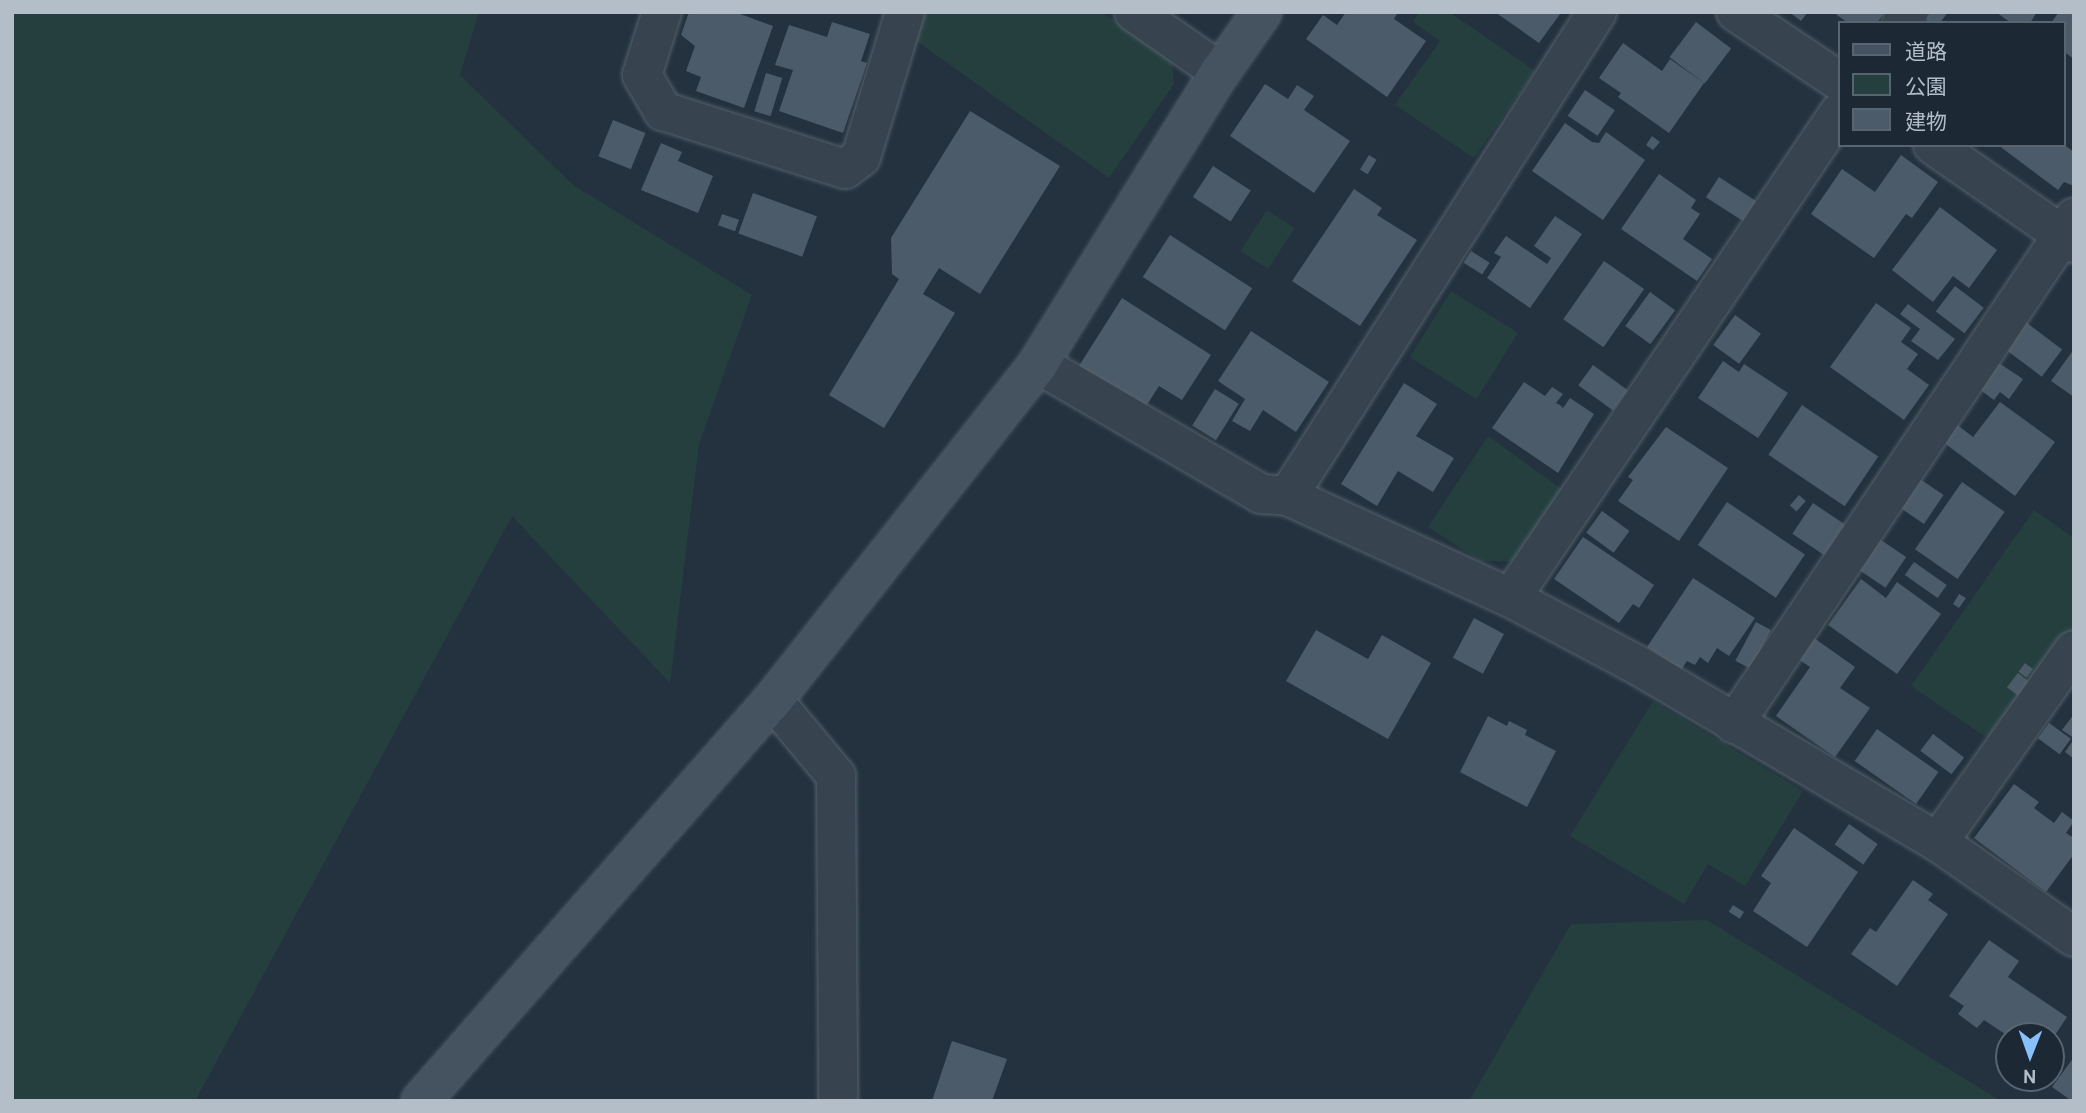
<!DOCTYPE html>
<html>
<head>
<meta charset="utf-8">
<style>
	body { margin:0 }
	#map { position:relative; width:2086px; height:1113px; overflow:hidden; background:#23323e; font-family:Cabin,"Noto Sans JP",sans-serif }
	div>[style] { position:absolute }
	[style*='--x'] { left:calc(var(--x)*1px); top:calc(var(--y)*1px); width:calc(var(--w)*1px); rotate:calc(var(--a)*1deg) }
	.green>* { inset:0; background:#253f3f; transform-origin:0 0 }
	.building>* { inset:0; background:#4c5b69; transform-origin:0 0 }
	.roads { filter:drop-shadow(0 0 2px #55616c) drop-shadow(0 0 2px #55616c) }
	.street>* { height:38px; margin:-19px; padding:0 19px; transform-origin:19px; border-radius:19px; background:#37434e }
	.secondary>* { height:38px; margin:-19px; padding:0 19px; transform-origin:19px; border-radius:19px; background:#455361 }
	span { translate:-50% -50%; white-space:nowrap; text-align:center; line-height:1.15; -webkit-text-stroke:5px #1c2833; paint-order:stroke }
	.frame { position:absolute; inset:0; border:14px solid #b3bec9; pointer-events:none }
	.legend { position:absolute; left:1838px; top:21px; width:228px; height:126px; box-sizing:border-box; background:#1c2833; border:2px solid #58646f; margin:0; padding:9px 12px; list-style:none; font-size:21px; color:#b3bec9 }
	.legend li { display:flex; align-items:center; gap:14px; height:35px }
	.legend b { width:35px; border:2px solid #58646f }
	.north { position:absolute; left:1995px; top:1022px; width:70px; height:70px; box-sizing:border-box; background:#1c2833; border:2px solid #58646f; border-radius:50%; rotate:181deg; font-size:19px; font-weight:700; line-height:28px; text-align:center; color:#b3bec9 }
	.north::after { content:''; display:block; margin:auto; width:24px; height:32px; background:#87c0fb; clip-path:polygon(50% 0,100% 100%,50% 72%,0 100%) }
</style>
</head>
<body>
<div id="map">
	<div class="green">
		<i style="clip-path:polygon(12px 12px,479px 12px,460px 75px,573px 185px,752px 295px,699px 444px,670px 683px,512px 516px,195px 1101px,12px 1101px)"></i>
		<i style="clip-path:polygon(918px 12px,1102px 12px,1172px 62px,1174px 84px,1109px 178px,911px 37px)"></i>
		<i style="clip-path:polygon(1419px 12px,1449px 12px,1535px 71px,1474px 158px,1395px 105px,1440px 41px,1413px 22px)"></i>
		<i style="left:1267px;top:210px;width:33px;height:49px;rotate:33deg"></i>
		<i style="left:1451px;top:291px;width:79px;height:78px;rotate:32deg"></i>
		<i style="clip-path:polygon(1488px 436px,1563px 490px,1513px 561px,1480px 561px,1428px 527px)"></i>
		<i style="clip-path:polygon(2034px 510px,2074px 538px,2074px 628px,1993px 742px,1911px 686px)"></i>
		<i style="clip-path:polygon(1653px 701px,1803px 791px,1745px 886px,1708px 864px,1684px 904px,1570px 836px)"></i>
		<i style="clip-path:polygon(1707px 920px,2001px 1101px,1469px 1101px,1571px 924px)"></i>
	</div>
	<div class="building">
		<i style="clip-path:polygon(689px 12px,735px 12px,773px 26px,744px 108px,696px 91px,701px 77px,686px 71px,695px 46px,681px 35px)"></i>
		<i style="clip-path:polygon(1346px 12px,1398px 12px,1394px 19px,1426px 41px,1387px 97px,1306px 39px,1323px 15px,1337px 25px)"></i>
		<i style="clip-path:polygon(1495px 12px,1558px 12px,1560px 14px,1539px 43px)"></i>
		<i style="clip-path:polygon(1789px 12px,1808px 12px,1801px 21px)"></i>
		<i style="clip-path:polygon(1833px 12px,1885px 12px,1877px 23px,1848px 23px)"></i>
		<i style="clip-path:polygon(1931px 12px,1948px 12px,1940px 23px,1930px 23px,1926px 19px)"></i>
		<i style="clip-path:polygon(1996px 12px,2037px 12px,2030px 23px,2011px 23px)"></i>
		<i style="clip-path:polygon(2059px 12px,2074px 12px,2074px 59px,2063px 51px,2063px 23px,2051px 23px)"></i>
		<i style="clip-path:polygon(832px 22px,870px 34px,861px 61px,867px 63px,843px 133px,779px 111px,793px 70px,775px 65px,789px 25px,827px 37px)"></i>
		<i style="left:1696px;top:22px;width:44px;height:44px;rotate:37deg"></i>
		<i style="clip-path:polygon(1623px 43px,1662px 71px,1670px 59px,1704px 83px,1669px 133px,1618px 97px,1621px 93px,1599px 78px)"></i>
		<i style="left:766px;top:73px;width:17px;height:40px;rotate:17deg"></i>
		<i style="clip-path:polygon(1265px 84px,1288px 99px,1297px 85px,1314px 96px,1304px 110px,1350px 141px,1314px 193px,1230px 136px)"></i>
		<i style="left:1585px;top:90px;width:36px;height:31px;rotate:34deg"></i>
		<i style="clip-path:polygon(970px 111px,1060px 166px,980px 294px,939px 268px,923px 294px,955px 313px,884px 428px,829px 395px,899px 279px,892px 274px,891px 238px)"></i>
		<i style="left:613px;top:120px;width:35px;height:39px;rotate:22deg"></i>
		<i style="clip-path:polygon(1565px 123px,1592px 142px,1599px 143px,1606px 132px,1645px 160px,1603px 220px,1532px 171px)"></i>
		<i style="clip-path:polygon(1652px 136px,1660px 142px,1653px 150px,1646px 145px)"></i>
		<i style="clip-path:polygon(661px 143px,682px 152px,678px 161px,713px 176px,698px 213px,641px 190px)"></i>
		<i style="clip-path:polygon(2063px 144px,2074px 152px,2074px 186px,2064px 182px,2058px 190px,1998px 145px)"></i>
		<i style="left:1369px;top:155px;width:9px;height:17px;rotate:32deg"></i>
		<i style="clip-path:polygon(1901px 155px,1938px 182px,1912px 218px,1906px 214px,1874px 258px,1811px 214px,1842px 169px,1875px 192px)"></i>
		<i style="left:1213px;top:166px;width:45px;height:37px;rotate:33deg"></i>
		<i style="clip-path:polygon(1659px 174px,1696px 200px,1691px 208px,1700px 214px,1683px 239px,1712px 259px,1697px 281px,1621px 229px)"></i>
		<i style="left:1719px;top:177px;width:44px;height:24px;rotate:33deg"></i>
		<i style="clip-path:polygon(1354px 189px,1382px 208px,1377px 215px,1417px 240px,1360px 326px,1292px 281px)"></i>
		<i style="left:753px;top:193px;width:68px;height:43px;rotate:20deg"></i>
		<i style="clip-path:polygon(1940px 207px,1997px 250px,1969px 288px,1953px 276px,1933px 302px,1892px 270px)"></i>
		<i style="left:722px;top:214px;width:18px;height:12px;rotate:19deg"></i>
		<i style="clip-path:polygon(1555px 216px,1582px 234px,1530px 308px,1487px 278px,1501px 257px,1494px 253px,1506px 236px,1547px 264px,1551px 258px,1534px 246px)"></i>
		<i style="left:1170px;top:235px;width:98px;height:50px;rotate:33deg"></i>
		<i style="left:1471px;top:251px;width:22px;height:14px;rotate:32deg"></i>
		<i style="left:1604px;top:261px;width:49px;height:71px;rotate:35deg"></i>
		<i style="left:1955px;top:286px;width:36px;height:32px;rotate:37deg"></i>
		<i style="left:1650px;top:292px;width:31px;height:42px;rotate:36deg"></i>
		<i style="clip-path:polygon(1122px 298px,1211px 355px,1182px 400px,1159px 386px,1143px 411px,1077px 369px)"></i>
		<i style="clip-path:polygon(1876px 303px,1911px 328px,1901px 342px,1918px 354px,1907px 369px,1929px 385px,1904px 420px,1830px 367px)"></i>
		<i style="clip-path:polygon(1908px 304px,1955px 339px,1938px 360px,1911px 341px,1920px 329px,1900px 314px)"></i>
		<i style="left:1735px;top:315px;width:32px;height:37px;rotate:36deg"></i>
		<i style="left:2023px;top:320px;width:49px;height:34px;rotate:37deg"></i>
		<i style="clip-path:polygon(1251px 331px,1329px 382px,1296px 432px,1263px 410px,1250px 431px,1232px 421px,1245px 399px,1218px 381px)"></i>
		<i style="clip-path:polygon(2074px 349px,2074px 397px,2051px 381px)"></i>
		<i style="clip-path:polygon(1723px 361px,1739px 372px,1744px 364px,1788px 393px,1758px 438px,1698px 398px)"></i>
		<i style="clip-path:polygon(1996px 361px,2023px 379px,2009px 399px,2000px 392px,1994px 400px,1976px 387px)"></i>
		<i style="left:1593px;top:365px;width:43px;height:25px;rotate:36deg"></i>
		<i style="clip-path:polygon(1524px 382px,1545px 396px,1552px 387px,1563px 394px,1556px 403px,1560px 405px,1563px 408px,1570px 398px,1594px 414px,1558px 473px,1492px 428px)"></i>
		<i style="clip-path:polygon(1404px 383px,1437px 404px,1416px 436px,1454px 458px,1433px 492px,1398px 471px,1377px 506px,1341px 484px)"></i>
		<i style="left:1215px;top:389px;width:28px;height:43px;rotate:32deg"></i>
		<i style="clip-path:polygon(2000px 402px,2055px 442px,2015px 496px,1943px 442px,1956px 424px,1973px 437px)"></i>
		<i style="left:1802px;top:405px;width:92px;height:60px;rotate:34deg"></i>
		<i style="clip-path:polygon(1666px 427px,1728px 468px,1679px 541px,1618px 501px,1633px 480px,1628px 477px)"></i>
		<i style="left:1917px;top:477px;width:32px;height:35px;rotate:34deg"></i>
		<i style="left:1962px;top:482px;width:52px;height:82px;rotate:35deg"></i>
		<i style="left:1799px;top:495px;width:9px;height:14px;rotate:41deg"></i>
		<i style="left:1727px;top:502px;width:94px;height:52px;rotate:34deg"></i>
		<i style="left:1813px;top:503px;width:40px;height:37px;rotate:34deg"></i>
		<i style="left:1602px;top:511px;width:34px;height:27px;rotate:36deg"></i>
		<i style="clip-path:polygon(1583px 537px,1654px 585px,1639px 608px,1633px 604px,1619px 623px,1554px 579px)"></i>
		<i style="left:1878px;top:538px;width:34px;height:37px;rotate:34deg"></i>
		<i style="left:1914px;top:562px;width:40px;height:16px;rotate:35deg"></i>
		<i style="clip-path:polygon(1693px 578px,1755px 618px,1729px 656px,1717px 648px,1708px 663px,1700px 657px,1695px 665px,1687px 661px,1681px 670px,1647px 647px)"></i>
		<i style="clip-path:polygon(1861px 579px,1886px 598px,1897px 582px,1941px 614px,1897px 674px,1828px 625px)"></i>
		<i style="clip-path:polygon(1959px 594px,1966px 598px,1959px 608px,1953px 604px)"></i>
		<i style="left:1474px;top:618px;width:34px;height:45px;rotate:28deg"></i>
		<i style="left:1756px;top:622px;width:17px;height:44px;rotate:28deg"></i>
		<i style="clip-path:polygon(1316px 630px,1368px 659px,1382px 635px,1431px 663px,1388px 739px,1286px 681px)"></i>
		<i style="clip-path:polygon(1814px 638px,1855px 667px,1840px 688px,1870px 708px,1835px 757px,1776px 716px,1810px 667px,1798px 659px)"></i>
		<i style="left:2025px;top:663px;width:10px;height:11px;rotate:37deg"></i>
		<i style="left:2018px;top:673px;width:16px;height:18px;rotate:38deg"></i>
		<i style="clip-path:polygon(2074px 714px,2074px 738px,2062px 730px)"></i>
		<i style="clip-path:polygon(1488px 716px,1507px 726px,1509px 721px,1527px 730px,1525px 735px,1556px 751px,1527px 807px,1460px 772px)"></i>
		<i style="left:2049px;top:723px;width:27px;height:19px;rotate:36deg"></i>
		<i style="left:1877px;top:729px;width:75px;height:39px;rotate:35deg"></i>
		<i style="left:1933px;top:734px;width:39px;height:21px;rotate:37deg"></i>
		<i style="clip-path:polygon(2074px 739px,2074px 759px,2065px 752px)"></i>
		<i style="clip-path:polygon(2014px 784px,2039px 802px,2034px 808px,2054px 823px,2062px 812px,2074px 821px,2066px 833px,2074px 838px,2074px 854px,2046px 892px,1974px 838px)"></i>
		<i style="left:1849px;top:824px;width:35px;height:25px;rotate:35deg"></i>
		<i style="clip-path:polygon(1794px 828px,1858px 872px,1807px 947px,1753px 911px,1771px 883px,1761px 876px)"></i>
		<i style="clip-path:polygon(1913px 880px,1933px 894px,1928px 900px,1948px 914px,1897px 986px,1851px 954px,1870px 928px,1876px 932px)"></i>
		<i style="left:1733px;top:905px;width:13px;height:8px;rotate:32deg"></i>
		<i style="clip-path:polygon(1989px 940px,2019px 961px,2008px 977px,2067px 1017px,2051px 1041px,2051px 1036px,2008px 1036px,1984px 1020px,1977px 1028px,1958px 1014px,1964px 1006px,1949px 996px)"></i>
		<i style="clip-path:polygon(952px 1041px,1007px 1059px,992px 1101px,932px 1101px)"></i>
		<i style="clip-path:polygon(2074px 1057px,2074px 1101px,2072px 1101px,2052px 1087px)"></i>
	</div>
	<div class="roads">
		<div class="street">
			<i style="--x:662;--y:12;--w:66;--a:107.6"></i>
			<i style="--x:642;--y:75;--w:42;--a:59.7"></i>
			<i style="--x:663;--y:111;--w:191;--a:17.7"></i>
			<i style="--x:845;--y:169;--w:20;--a:-37"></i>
			<i style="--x:861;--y:157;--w:152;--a:-73.1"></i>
			<i style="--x:1134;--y:12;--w:105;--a:34.9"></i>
			<i style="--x:1736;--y:12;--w:124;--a:33.8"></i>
			<i style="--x:1902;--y:23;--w:13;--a:-58"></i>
			<i style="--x:1933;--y:145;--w:172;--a:34.8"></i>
			<i style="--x:1038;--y:364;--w:258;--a:30.2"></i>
			<i style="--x:1261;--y:494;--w:27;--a:4"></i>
			<i style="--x:1288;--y:496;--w:245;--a:24.6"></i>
			<i style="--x:1511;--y:598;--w:145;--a:28"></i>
			<i style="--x:1639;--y:666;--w:347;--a:30.5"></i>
			<i style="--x:1938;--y:842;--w:166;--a:34.9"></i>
			<i style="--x:1288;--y:496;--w:574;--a:-57.44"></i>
			<i style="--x:1511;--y:598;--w:585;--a:-55.93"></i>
			<i style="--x:773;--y:700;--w:99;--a:50.3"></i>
			<i style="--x:836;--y:776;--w:325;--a:89.6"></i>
			<i style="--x:1734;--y:724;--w:610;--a:-56.1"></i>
			<i style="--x:1938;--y:842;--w:235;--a:-54.7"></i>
		</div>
		<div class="secondary">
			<i style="--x:421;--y:1101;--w:534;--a:-48.72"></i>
			<i style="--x:773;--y:700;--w:428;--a:-51.7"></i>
			<i style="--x:1038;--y:364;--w:344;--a:-58.1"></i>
			<i style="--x:1220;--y:72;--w:73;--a:-55"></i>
		</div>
	</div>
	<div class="frame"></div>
	<ul class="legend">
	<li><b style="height:9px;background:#455361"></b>道路</li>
	<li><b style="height:19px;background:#253f3f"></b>公園</li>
	<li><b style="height:19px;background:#4c5b69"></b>建物</li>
	</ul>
	<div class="north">N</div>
</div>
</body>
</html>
